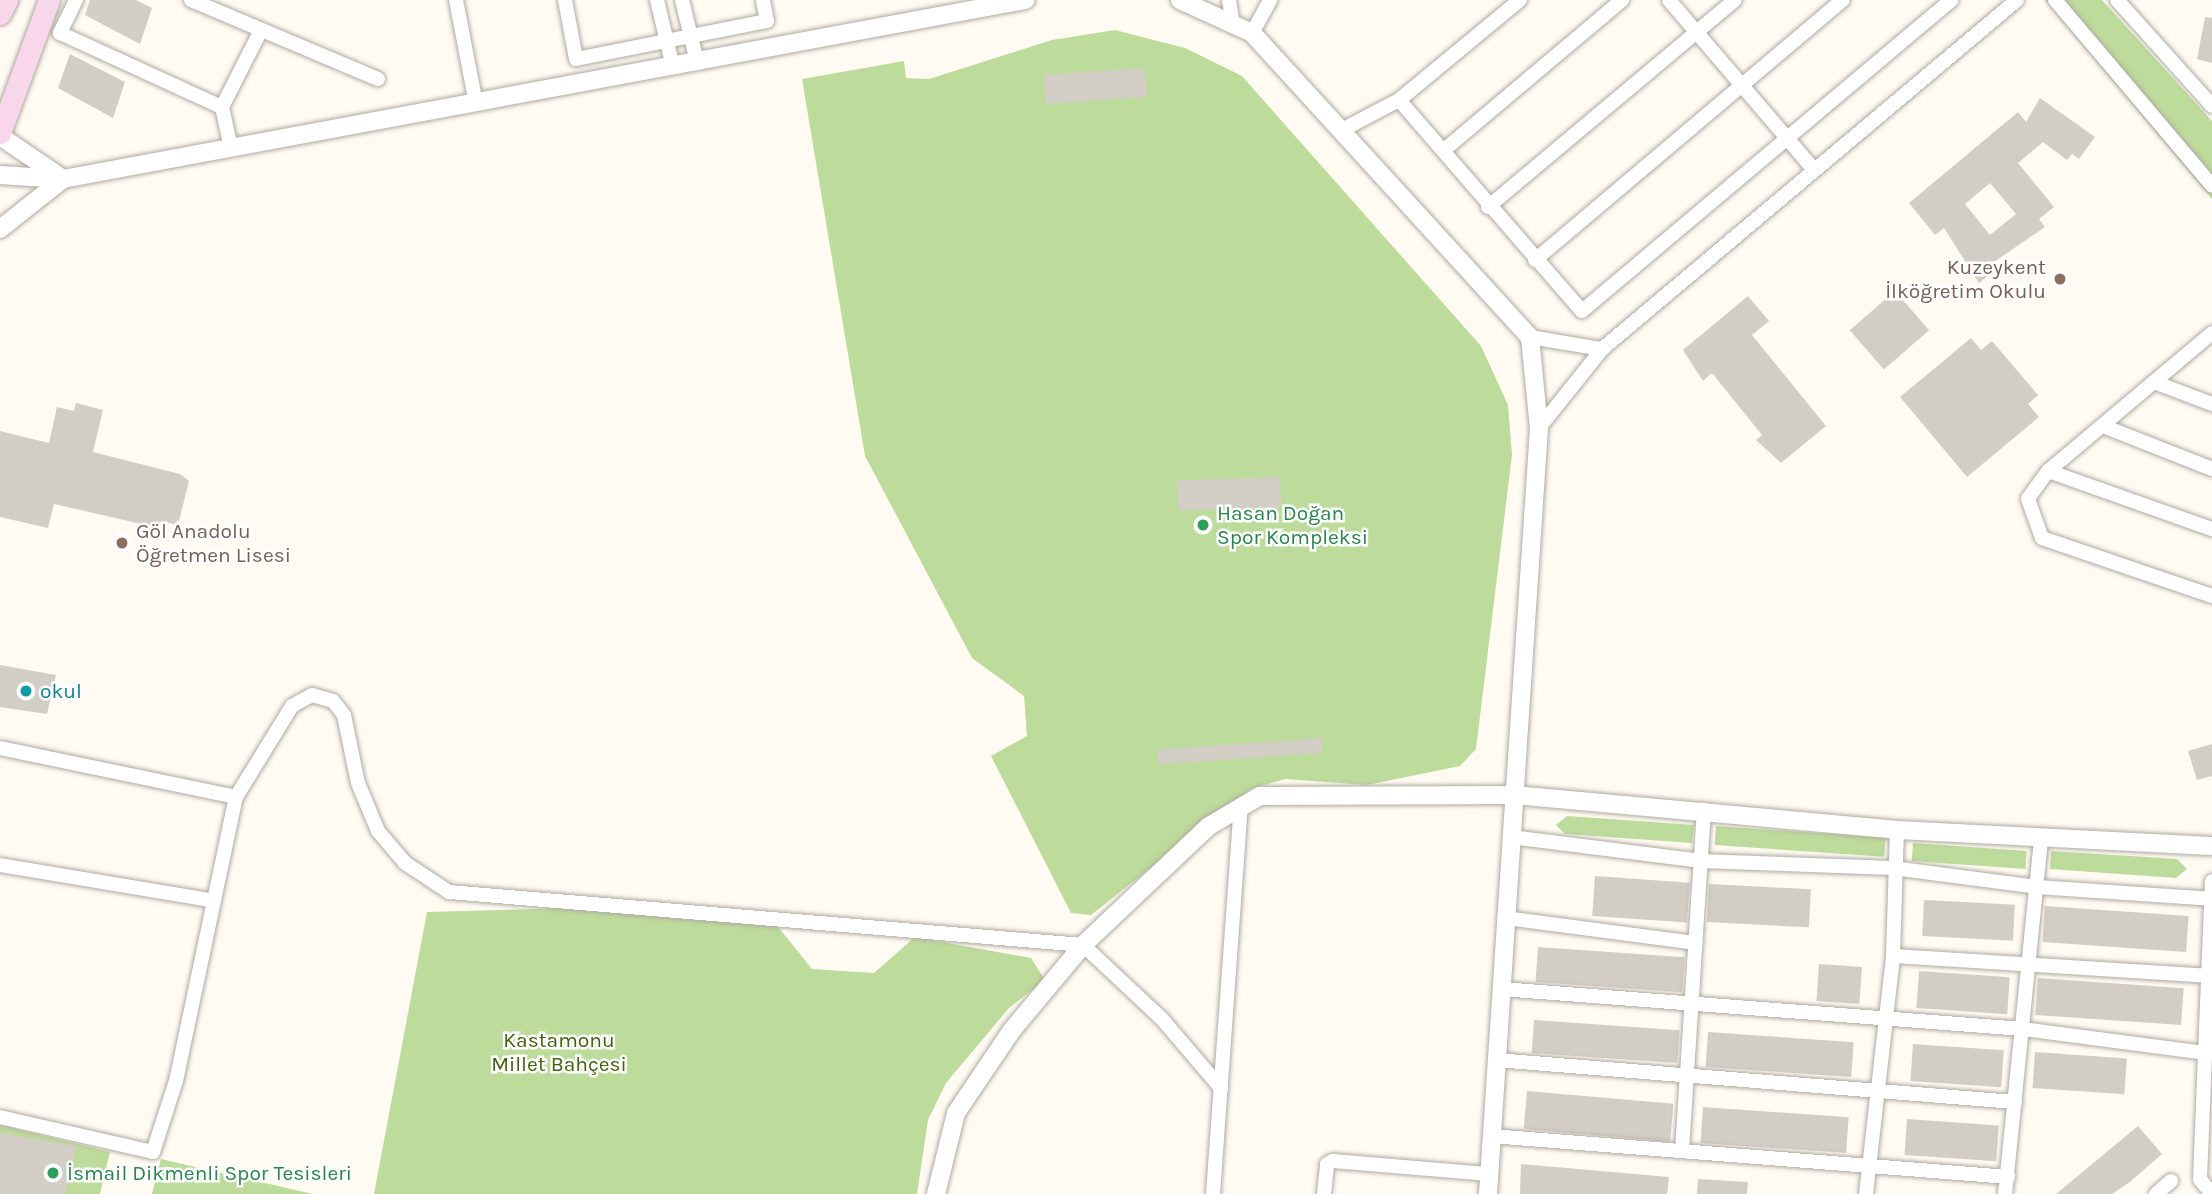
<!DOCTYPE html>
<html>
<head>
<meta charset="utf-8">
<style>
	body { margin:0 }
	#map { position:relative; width:2212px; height:1194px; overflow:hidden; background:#fffbf2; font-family:Karla,sans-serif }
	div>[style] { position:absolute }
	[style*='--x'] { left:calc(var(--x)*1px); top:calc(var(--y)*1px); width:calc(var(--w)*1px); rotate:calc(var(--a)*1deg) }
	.green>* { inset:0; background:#bddb9b; transform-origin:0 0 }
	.building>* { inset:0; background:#d2cdc5; transform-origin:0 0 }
	.roads { filter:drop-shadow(0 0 2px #aeaaa2) drop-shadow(0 0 2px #aeaaa2) }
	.minor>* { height:14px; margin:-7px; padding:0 7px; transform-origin:7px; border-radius:7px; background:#fff }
	.tertiary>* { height:18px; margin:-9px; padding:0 9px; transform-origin:9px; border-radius:9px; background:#fff }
	.secondary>* { height:21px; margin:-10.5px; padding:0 10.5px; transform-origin:10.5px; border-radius:10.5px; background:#f7d7e9 }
	.dots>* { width:19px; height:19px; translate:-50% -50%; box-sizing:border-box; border:4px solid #fff; border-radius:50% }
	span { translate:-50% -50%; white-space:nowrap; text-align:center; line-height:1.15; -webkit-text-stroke:5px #fff; paint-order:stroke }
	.education-label { font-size:21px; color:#785e54 }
	.right { translate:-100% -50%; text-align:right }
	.left { translate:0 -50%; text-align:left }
	.leisure-label { font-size:21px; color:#27864d }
	.culture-label { font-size:21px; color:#0d838f }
	.park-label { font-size:21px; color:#426209 }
</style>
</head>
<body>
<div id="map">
	<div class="green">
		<i style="clip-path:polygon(2045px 0,2102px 0,2212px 121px,2212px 199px)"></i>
		<i style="clip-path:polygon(1115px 30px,1185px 48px,1242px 76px,1481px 346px,1508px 405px,1512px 455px,1476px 749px,1460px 766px,1367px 785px,1285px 779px,1250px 789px,1091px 915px,1071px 913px,991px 756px,1027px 736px,1024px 696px,972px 658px,865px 456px,802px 79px,904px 61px,906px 78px,929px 79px,1052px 40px)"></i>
		<i style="clip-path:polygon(1567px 816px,1694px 825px,1692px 843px,1565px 834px,1556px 825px)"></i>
		<i style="left:1716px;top:826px;width:170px;height:19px;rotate:4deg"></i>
		<i style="left:1913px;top:843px;width:114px;height:18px;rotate:4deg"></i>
		<i style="clip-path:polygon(2051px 851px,2177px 859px,2187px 869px,2176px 878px,2050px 869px)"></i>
		<i style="clip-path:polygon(571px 908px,774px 922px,812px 969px,874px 973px,915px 937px,1031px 958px,1045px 980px,1009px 1008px,946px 1083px,928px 1120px,917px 1194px,374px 1194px,427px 912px)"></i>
		<i style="clip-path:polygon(0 1125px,110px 1152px,100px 1194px,0 1194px)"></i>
		<i style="clip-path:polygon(161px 1159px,313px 1194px,152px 1194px)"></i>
	</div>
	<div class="building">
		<i style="clip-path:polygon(90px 0,136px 0,152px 8px,140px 44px,85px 15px)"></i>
		<i style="clip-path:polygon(2205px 17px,2212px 18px,2212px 63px,2197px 59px)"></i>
		<i style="clip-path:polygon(70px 54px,125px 82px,113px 118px,58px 88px)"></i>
		<i style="left:1145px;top:68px;width:29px;height:102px;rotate:86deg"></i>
		<i style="clip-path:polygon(evenodd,2040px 98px,2095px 137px,2079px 159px,2072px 154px,2067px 160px,2043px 142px,2018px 163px,2054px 207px,2039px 219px,2045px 227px,1994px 262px,1999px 267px,1979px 283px,1944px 228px,1935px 235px,1909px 203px,2018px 112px,2026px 122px,2040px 98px,1990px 183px,2016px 214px,1990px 235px,1965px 204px,1990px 183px)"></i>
		<i style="left:1895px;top:291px;width:52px;height:60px;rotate:49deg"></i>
		<i style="clip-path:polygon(1748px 296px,1769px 321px,1752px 335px,1826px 426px,1781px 463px,1756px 440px,1762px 435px,1712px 373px,1703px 381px,1683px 350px)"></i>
		<i style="clip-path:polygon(1971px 338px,1981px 350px,1992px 341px,2038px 395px,2028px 404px,2039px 417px,1967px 477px,1900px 397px)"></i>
		<i style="clip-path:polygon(76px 403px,103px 410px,93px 452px,180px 474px,189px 481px,178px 525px,161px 521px,159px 528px,54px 504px,48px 528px,0 517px,0 431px,49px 443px,57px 407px,74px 411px)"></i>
		<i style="left:1280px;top:477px;width:30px;height:103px;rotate:88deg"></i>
		<i style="clip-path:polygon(0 665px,56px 675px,47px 714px,0 707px)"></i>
		<i style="left:1322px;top:738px;width:15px;height:165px;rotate:86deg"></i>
		<i style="clip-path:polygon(2212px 744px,2212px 776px,2197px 780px,2188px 751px)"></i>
		<i style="left:1595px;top:876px;width:95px;height:40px;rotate:4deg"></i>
		<i style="left:1709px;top:884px;width:102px;height:38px;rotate:3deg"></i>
		<i style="left:1924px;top:900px;width:91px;height:36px;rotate:3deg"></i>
		<i style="left:2045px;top:906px;width:144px;height:36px;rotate:4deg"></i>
		<i style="left:1538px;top:947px;width:147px;height:35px;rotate:4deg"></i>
		<i style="left:1819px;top:964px;width:43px;height:37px;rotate:4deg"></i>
		<i style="left:1919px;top:971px;width:91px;height:37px;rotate:4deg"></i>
		<i style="left:2038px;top:978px;width:146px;height:37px;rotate:4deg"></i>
		<i style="left:1534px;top:1020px;width:146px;height:33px;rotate:4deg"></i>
		<i style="left:1708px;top:1032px;width:146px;height:35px;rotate:4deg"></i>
		<i style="left:1913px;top:1044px;width:91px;height:37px;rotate:4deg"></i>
		<i style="left:2035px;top:1052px;width:92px;height:36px;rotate:4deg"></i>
		<i style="left:1527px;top:1091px;width:147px;height:38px;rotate:5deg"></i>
		<i style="left:1703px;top:1107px;width:146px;height:36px;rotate:4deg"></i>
		<i style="left:1907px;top:1119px;width:92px;height:36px;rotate:4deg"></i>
		<i style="clip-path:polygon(2138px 1126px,2162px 1154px,2130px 1182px,2112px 1194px,2056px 1194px)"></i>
		<i style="clip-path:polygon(0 1133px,77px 1146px,65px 1194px,0 1194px)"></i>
		<i style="clip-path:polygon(1521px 1164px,1669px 1177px,1667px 1194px,1520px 1194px)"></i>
		<i style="clip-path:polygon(1698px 1179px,1748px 1182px,1747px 1194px,1697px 1194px)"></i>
	</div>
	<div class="roads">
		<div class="minor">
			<i style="--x:76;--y:0;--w:37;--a:116"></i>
			<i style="--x:60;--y:33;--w:178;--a:24.6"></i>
			<i style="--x:191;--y:0;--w:203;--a:22.9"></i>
			<i style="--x:456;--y:0;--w:106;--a:79.1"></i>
			<i style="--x:565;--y:0;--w:60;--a:79.4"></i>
			<i style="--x:576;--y:59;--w:195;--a:-11.3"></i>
			<i style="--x:767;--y:21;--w:21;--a:-101"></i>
			<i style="--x:657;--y:0;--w:69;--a:76.6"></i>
			<i style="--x:682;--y:0;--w:64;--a:76.4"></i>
			<i style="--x:1229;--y:0;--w:24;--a:81"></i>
			<i style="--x:1669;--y:0;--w:223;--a:49.5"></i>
			<i style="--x:2055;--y:0;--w:243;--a:49.8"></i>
			<i style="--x:2117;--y:0;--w:142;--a:48.1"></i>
			<i style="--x:1252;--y:33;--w:38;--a:-61"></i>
			<i style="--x:1399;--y:100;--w:279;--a:49.1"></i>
			<i style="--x:1582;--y:311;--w:483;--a:-40.1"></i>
			<i style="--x:1342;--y:130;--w:64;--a:-27.8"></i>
			<i style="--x:1399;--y:100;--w:157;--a:-39.6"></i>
			<i style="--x:231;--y:148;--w:42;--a:-102.4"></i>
			<i style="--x:222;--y:107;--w:82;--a:-63.1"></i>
			<i style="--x:1444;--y:150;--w:233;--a:-40.1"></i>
			<i style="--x:1488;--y:207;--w:322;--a:-40"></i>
			<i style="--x:1535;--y:260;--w:403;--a:-40.2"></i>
			<i style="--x:2212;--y:333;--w:214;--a:139.9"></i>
			<i style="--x:2048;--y:471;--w:34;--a:126"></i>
			<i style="--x:2028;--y:499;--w:41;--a:70.3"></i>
			<i style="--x:2042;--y:538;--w:180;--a:18.8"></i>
			<i style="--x:1530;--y:337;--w:73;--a:9.5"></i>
			<i style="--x:2154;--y:382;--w:62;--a:20.8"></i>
			<i style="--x:2103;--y:426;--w:117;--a:21.5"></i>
			<i style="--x:1539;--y:428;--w:101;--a:-51.4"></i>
			<i style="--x:1602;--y:349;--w:542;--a:-40.06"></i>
			<i style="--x:2048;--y:471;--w:174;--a:19.5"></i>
			<i style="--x:0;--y:748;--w:241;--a:11.7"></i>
			<i style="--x:1511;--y:837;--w:192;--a:7.2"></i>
			<i style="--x:1701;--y:861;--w:192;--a:2.1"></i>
			<i style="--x:1893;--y:868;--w:145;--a:7.5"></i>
			<i style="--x:2037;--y:887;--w:174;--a:3.9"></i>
			<i style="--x:0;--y:865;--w:217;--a:9.5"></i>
			<i style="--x:1506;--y:918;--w:191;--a:7.5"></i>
			<i style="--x:1893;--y:956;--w:316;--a:3.6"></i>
			<i style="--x:1501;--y:989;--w:524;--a:4.38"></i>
			<i style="--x:2023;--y:1029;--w:184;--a:7.5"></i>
			<i style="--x:1496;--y:1060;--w:521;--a:4.63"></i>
			<i style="--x:0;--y:1117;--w:157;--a:12.9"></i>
			<i style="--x:153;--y:1152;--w:75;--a:-72.1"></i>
			<i style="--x:176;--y:1081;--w:290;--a:-78.1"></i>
			<i style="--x:236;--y:797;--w:107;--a:-58.4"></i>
			<i style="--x:292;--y:706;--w:23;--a:-29"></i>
			<i style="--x:312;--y:695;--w:22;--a:16"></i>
			<i style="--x:333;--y:701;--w:18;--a:52"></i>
			<i style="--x:344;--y:715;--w:69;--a:78.4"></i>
			<i style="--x:358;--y:783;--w:52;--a:67.4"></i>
			<i style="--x:378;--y:831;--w:42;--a:49.8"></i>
			<i style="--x:405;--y:863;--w:53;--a:33.4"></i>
			<i style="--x:449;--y:892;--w:636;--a:4.78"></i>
			<i style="--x:1083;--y:945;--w:108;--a:43.1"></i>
			<i style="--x:1162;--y:1019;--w:91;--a:49.5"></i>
			<i style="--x:1491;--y:1136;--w:519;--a:4.53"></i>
			<i style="--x:1682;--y:1150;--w:341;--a:-86.3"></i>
			<i style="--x:1213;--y:1194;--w:390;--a:-85.9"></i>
			<i style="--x:1324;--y:1194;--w:30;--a:-84"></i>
			<i style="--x:1327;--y:1164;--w:7;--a:-27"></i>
			<i style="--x:1333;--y:1161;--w:157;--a:4.8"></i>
			<i style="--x:1866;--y:1194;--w:240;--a:-83.5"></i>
			<i style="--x:1893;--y:956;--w:126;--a:-88.2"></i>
			<i style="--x:2005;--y:1194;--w:358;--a:-84.2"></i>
			<i style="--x:2156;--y:1194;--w:20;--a:-41"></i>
			<i style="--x:2212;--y:1194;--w:19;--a:-129"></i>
			<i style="--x:2200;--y:1179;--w:298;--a:-87.7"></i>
		</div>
		<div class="tertiary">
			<i style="--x:1180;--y:0;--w:79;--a:24.6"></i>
			<i style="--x:1252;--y:33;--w:412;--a:47.6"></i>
			<i style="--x:1530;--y:337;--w:91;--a:84.4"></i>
			<i style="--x:1539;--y:428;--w:768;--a:93.81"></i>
			<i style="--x:0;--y:136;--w:73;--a:34.3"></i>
			<i style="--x:0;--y:175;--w:63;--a:3.6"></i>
			<i style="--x:63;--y:179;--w:979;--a:-10.54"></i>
			<i style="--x:0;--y:229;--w:80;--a:-38.4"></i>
			<i style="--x:936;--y:1194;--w:83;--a:-76.1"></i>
			<i style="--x:956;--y:1113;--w:100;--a:-56"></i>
			<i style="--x:1012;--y:1030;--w:111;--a:-50.1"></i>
			<i style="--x:1083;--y:945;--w:173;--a:-43.4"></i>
			<i style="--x:1209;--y:826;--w:59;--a:-30.5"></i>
			<i style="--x:1260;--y:796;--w:254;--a:-0.2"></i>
			<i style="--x:1514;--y:795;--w:385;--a:5.2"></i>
			<i style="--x:1897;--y:830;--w:315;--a:2.9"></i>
		</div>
		<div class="secondary">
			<i style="--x:0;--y:14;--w:16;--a:-63"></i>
			<i style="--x:0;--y:133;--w:142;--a:-69.8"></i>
		</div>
	</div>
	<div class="dots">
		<i style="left:2060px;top:279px;background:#8d6e63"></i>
		<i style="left:1203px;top:525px;background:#2e9e5b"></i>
		<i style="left:122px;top:543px;background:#8d6e63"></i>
		<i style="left:26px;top:691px;background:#0f9aa8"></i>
		<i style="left:53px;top:1173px;background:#2e9e5b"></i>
	</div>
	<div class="education-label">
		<span class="right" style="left:2046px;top:279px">Kuzeykent<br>İlköğretim Okulu</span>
		<span class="left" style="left:136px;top:543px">Göl Anadolu<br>Öğretmen Lisesi</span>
	</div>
	<div class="leisure-label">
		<span class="left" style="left:1217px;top:525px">Hasan Doğan<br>Spor Kompleksi</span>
		<span class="left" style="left:67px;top:1173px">İsmail Dikmenli Spor Tesisleri</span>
	</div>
	<div class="culture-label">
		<span class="left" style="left:40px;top:691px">okul</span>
	</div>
	<div class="park-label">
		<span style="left:559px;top:1052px">Kastamonu<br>Millet Bahçesi</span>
	</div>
</div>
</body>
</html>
